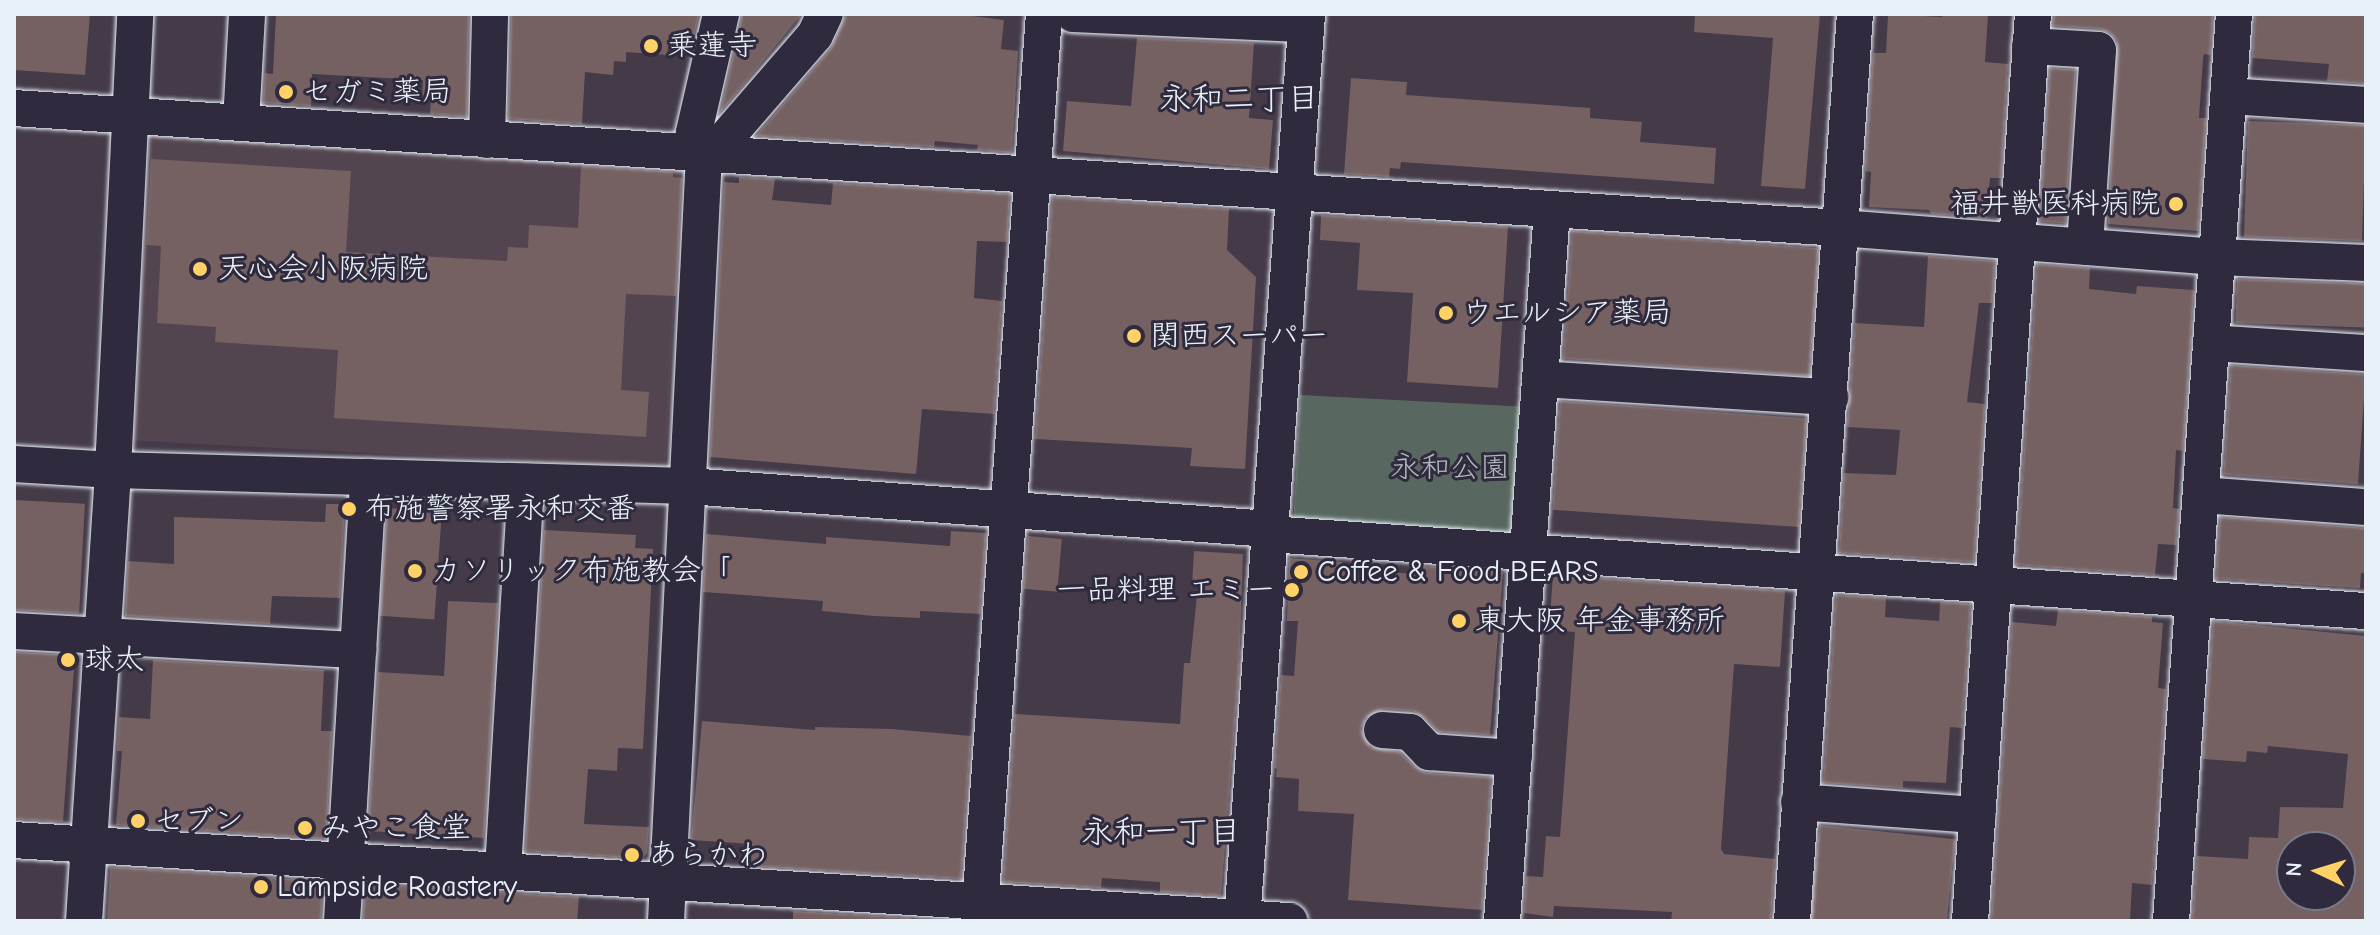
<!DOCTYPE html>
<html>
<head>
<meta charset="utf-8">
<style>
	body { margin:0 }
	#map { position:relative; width:2380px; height:935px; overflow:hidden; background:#443a48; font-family:"Comic Neue","Klee One",sans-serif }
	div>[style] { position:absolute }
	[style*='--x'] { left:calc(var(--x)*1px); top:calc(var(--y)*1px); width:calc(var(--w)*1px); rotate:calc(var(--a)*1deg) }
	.built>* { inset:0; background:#534550; transform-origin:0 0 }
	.green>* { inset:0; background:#586860; transform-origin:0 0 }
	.building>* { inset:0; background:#756062; transform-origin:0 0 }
	.roads { filter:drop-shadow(0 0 2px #e8f1f8) drop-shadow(0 0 2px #e8f1f8) }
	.minor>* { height:36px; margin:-18px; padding:0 18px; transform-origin:18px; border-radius:18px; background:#2f2a3d }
	.dots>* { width:22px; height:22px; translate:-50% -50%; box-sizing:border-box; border:4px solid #2f2a3d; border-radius:50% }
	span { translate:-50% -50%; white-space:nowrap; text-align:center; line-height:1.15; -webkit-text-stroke:6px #2f2a3d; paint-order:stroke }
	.poi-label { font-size:30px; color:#e8f1f8 }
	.left { translate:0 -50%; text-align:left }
	.right { translate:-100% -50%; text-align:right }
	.park-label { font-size:30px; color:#aebabb }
	.neighbourhood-label { font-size:32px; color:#e8f1f8 }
	.frame { position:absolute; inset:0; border:16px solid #e8f1f8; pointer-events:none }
	.north { position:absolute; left:2276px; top:831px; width:80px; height:80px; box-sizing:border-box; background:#2f2a3d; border:2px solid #797a88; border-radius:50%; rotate:274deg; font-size:22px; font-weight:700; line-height:32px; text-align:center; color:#e8f1f8 }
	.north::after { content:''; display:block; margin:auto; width:28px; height:36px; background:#ffd166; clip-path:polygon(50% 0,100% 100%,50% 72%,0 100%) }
</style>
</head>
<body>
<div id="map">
	<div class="built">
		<i style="left:150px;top:133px;width:532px;height:308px;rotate:3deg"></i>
	</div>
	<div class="green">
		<i style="left:1300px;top:395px;width:225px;height:127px;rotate:3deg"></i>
	</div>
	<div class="building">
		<i style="clip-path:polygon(14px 14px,90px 14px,85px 75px,14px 70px)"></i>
		<i style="clip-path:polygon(276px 14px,469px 14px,467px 117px,430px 114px,431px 99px,422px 99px,423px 80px,312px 74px,311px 106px,263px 103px,265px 73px,273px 74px)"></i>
		<i style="clip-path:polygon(511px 14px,699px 14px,690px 53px,668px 48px,667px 55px,626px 52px,626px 62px,614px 61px,613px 75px,585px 72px,582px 124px,508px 119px)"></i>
		<i style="clip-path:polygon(741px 14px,802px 14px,720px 113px,741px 19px)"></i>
		<i style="clip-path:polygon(846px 14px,956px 14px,1004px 20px,1001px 49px,1018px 51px,1012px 153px,977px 150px,978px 145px,935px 141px,934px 147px,756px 136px,831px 48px)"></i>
		<i style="clip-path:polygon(1695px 14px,1820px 14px,1805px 189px,1761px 186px,1773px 38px,1694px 32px)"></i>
		<i style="clip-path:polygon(1888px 14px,1942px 17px,1942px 14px,1988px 14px,1985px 62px,2008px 64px,2001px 178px,1990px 178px,1987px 218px,1931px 214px,1929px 210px,1869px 207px,1871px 172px,1865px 171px,1873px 53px,1886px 53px)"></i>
		<i style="clip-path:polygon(2054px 14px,2213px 14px,2210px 55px,2204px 54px,2203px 59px,2199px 118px,2206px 118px,2198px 231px,2108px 224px,2117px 41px,2110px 33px,2100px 29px,2053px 26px)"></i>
		<i style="clip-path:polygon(2255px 14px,2366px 14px,2366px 84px,2327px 81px,2329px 64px,2252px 58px)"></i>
		<i style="clip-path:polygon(1137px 38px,1254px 43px,1249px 118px,1273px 120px,1269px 169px,1063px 151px,1067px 101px,1131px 106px)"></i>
		<i style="left:2050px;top:68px;width:26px;height:154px;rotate:4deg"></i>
		<i style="clip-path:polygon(1351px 78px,1407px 82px,1406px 95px,1590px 108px,1590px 118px,1642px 122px,1640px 142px,1716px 148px,1714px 184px,1401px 162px,1400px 169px,1390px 168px,1389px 177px,1344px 174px)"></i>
		<i style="left:2248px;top:121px;width:118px;height:116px;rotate:2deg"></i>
		<i style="clip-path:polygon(151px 159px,351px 171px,346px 252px,507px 261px,508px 247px,528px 248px,529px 225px,578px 228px,581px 166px,673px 172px,673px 177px,682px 178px,676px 296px,626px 294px,621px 390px,649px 392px,646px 437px,334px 418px,338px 350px,215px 342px,216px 327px,157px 323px,161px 246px,146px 245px)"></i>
		<i style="clip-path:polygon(739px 177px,775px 179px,772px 200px,831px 205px,833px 183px,1010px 194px,1007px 242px,977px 241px,974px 298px,1002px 301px,994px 414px,922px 409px,916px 474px,710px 457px,724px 182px,739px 183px)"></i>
		<i style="clip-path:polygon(1052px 197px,1229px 209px,1227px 250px,1256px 277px,1245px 469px,1190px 466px,1192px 448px,1035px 439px)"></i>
		<i style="clip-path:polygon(1321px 215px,1508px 227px,1498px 388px,1407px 382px,1413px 293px,1357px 290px,1360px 243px,1320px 240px)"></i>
		<i style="left:1572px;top:231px;width:247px;height:128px;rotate:4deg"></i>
		<i style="clip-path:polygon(1928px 256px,1995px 261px,1992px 303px,1979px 303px,1967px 402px,1985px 404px,1974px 562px,1839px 553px,1844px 473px,1896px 475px,1900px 430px,1847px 427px,1855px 323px,1924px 327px)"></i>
		<i style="clip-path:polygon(2037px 264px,2090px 268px,2089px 289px,2136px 294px,2137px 286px,2194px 290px,2183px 451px,2176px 450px,2173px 508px,2179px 509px,2176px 545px,2158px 544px,2155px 575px,2016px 565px)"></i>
		<i style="left:2237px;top:279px;width:129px;height:44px;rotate:2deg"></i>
		<i style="left:2231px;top:365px;width:135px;height:110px;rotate:4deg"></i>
		<i style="left:1560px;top:401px;width:247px;height:109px;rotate:4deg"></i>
		<i style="left:15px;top:500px;width:70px;height:110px;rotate:3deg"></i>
		<i style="clip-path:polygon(326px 504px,345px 504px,340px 598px,272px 596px,270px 624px,125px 616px,128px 561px,174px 564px,174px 517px,325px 522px)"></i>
		<i style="left:387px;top:508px;width:55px;height:108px;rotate:4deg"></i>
		<i style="clip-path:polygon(2220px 517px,2366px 528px,2366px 573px,2361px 573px,2360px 588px,2216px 579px)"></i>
		<i style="clip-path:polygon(544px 530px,636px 535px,635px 548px,653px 549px,643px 749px,618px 748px,617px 771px,588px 769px,584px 824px,649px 827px,647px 853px,642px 859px,525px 851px)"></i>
		<i style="clip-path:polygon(951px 531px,986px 533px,980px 614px,920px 611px,920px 618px,874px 616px,822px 611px,823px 601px,703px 592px,706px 534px,826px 544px,826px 537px,950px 546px)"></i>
		<i style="left:1028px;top:536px;width:34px;height:53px;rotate:5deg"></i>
		<i style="clip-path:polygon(1194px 551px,1243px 554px,1239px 672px,1221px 896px,1160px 892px,1160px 882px,1102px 878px,1101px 888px,1003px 882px,1015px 714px,1180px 724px,1184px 663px,1190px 663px,1198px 586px,1192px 585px)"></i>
		<i style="clip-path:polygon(1289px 558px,1342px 562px,1342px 570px,1421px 574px,1422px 566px,1503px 572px,1490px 735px,1439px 732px,1425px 718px,1413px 711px,1384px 709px,1365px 718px,1361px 729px,1370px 747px,1400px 752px,1414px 766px,1426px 773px,1491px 777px,1482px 910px,1348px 900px,1354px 814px,1298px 811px,1299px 779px,1276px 777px,1277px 769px,1274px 768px,1281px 675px,1294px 676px,1298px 621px,1287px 621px)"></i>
		<i style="clip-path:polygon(1553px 575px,1785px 591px,1780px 667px,1734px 664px,1721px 849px,1724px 854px,1775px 859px,1771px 921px,1671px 921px,1672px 912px,1554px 906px,1553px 917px,1524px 913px,1526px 876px,1543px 877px,1546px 836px,1560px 837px,1575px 632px,1549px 630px)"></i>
		<i style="clip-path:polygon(1836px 595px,1886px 598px,1885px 617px,1939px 621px,1940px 602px,1971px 604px,1962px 728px,1950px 727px,1946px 783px,1903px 781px,1903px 788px,1823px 783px)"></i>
		<i style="clip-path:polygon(448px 601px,498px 603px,484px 838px,368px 831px,378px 672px,444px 676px)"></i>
		<i style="clip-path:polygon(2058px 610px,2152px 617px,2152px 622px,2163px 623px,2158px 688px,2166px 689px,2152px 885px,2132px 883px,2130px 921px,1991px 921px,2012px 622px,2056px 626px)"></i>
		<i style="clip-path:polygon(evenodd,2213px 621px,2366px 636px,2366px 921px,2192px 921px,2197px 856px,2248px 859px,2249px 837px,2278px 838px,2280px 807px,2343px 808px,2348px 754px,2268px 746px,2267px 753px,2247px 751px,2246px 762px,2203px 759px,2213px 621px,2292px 847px,2340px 847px,2340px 895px,2292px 895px,2292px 847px)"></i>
		<i style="clip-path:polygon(14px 652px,75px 655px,63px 822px,14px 819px)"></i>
		<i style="clip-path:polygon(153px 660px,324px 670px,321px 731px,332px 731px,326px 839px,116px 825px,122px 751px,117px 751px,119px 717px,150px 719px)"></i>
		<i style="clip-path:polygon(702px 721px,815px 730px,815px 727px,892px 729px,971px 736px,961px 879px,751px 866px,752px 844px,691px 840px)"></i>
		<i style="left:1820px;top:825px;width:136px;height:96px;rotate:6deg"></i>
		<i style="clip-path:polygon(110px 867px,323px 881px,321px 921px,107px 921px)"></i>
		<i style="clip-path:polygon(365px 884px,579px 897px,577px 921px,363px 921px)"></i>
		<i style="clip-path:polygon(793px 911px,911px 918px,911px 921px,793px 921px)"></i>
	</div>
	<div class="roads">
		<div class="minor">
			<i style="--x:1073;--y:14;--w:233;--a:2.5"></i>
			<i style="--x:2030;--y:46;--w:68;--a:3.4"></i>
			<i style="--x:2098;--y:50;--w:197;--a:93.8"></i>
			<i style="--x:2228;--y:96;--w:138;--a:3.7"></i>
			<i style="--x:14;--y:108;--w:1830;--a:3.76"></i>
			<i style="--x:1840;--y:228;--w:378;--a:4.4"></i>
			<i style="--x:2217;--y:257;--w:149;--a:2.3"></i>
			<i style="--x:241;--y:122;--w:108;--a:-86.8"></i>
			<i style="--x:487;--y:140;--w:126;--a:-88.6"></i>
			<i style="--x:712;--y:154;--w:157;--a:-49.1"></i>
			<i style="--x:815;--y:35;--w:23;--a:-65"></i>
			<i style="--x:2211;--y:343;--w:155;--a:3.7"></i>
			<i style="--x:1540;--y:379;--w:291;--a:3.6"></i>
			<i style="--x:14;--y:464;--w:99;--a:3.5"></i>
			<i style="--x:113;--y:470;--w:575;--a:1.59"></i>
			<i style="--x:688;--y:486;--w:584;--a:4.23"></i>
			<i style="--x:2202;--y:495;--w:164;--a:4.2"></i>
			<i style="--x:1269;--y:534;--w:1100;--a:4.02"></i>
			<i style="--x:14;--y:631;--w:345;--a:3.2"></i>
			<i style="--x:1382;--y:730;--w:28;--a:4"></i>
			<i style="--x:1410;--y:732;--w:28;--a:46"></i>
			<i style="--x:1429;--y:752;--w:85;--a:4"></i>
			<i style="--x:1799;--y:802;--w:179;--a:4.2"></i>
			<i style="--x:14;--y:840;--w:1278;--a:3.64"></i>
			<i style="--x:503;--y:870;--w:389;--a:-86.6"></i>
			<i style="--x:84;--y:921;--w:452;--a:-86.3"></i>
			<i style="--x:113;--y:470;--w:457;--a:-87.2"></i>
			<i style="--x:342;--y:921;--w:445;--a:-86.6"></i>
			<i style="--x:666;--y:921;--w:768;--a:-87.16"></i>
			<i style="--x:704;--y:154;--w:24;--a:-114"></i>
			<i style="--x:694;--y:132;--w:121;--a:-77.1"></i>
			<i style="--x:979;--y:921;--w:909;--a:-85.9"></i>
			<i style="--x:1242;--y:921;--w:909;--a:-85.9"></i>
			<i style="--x:1502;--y:921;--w:713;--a:-85.98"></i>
			<i style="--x:1792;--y:921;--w:909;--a:-86.03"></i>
			<i style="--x:1970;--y:921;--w:909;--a:-86.03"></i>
			<i style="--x:2171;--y:921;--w:909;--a:-86.03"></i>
		</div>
	</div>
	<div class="dots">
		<i style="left:651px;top:46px;background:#ffd166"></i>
		<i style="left:286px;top:92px;background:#ffd166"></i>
		<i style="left:2176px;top:204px;background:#ffd166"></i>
		<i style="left:200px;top:269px;background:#ffd166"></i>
		<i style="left:1446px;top:313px;background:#ffd166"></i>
		<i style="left:1134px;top:336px;background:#ffd166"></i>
		<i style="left:349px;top:509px;background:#ffd166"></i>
		<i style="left:415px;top:571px;background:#ffd166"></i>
		<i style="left:1301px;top:572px;background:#ffd166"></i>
		<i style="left:1292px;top:590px;background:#ffd166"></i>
		<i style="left:1459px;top:621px;background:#ffd166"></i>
		<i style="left:68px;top:660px;background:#ffd166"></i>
		<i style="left:138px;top:821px;background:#ffd166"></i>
		<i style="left:305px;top:828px;background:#ffd166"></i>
		<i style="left:632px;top:855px;background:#ffd166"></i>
		<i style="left:261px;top:887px;background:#ffd166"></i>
	</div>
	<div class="poi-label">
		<span class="left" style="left:667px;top:46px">乗蓮寺</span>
		<span class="left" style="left:302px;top:92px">セガミ薬局</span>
		<span class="right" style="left:2160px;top:204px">福井獣医科病院</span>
		<span class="left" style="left:218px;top:269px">天心会小阪病院</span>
		<span class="left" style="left:1462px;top:313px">ウエルシア薬局</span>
		<span class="left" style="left:1150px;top:336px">関西スーパー</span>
		<span class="left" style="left:365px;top:509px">布施警察署永和交番</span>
		<span class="left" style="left:431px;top:571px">カソリック布施教会「</span>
		<span class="left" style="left:1317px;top:572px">Coffee &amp; Food BEARS</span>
		<span class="right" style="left:1276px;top:590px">一品料理 エミー</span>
		<span class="left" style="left:1475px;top:621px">東大阪 年金事務所</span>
		<span class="left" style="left:84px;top:660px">球太</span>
		<span class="left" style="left:154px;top:821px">セブン</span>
		<span class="left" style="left:321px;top:828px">みやこ食堂</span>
		<span class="left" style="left:648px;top:855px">あらかわ</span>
		<span class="left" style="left:277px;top:887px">Lampside Roastery</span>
	</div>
	<div class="park-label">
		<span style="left:1450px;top:468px">永和公園</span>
	</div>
	<div class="neighbourhood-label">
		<span style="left:1239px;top:99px">永和二丁目</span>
		<span style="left:1161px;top:832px">永和一丁目</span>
	</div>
	<div class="frame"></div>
	<div class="north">N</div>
</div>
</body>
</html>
